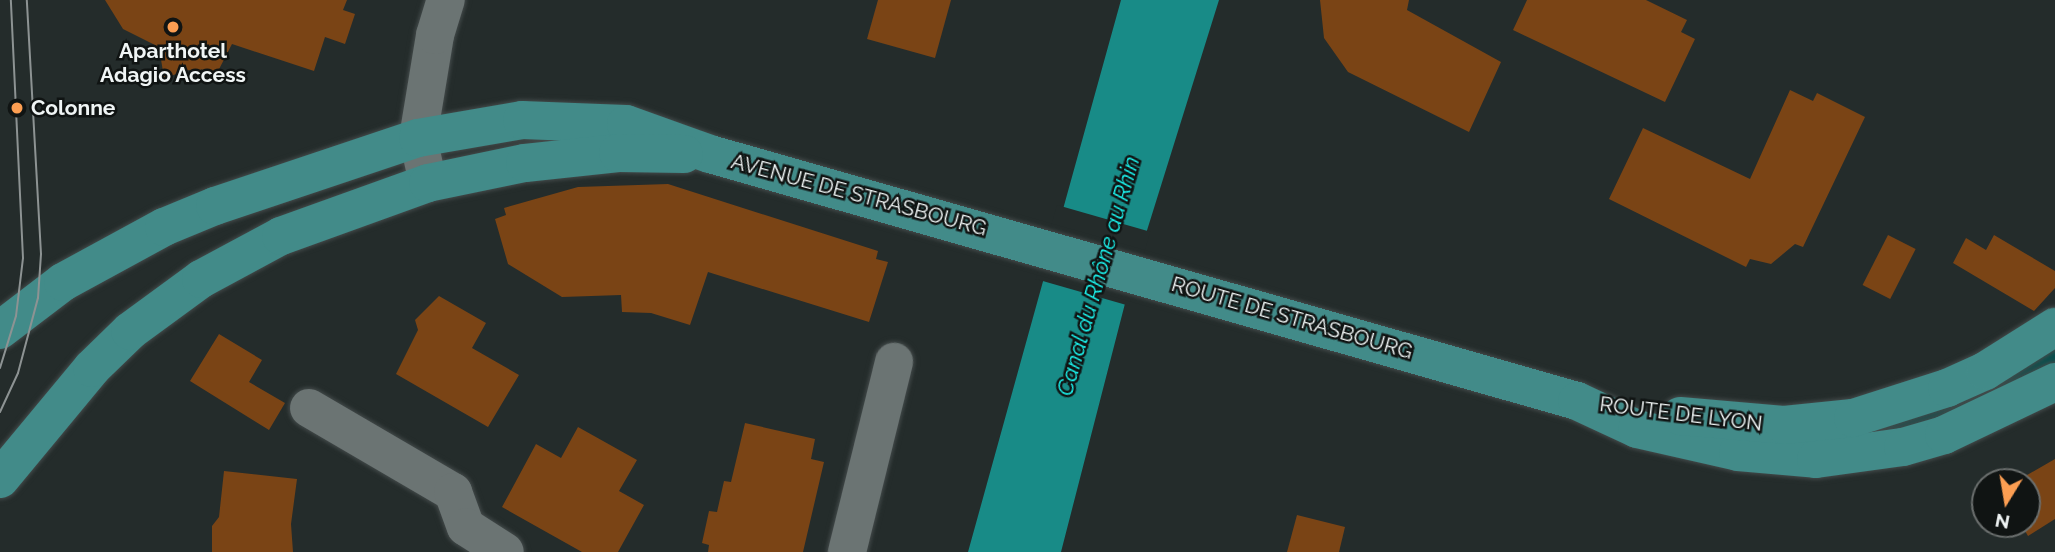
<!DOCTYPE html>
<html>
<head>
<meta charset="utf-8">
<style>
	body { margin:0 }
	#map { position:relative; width:2055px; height:552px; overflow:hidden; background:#242c2b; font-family:Raleway,sans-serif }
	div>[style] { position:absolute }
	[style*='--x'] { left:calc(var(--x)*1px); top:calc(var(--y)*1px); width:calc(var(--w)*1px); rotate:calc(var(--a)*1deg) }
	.green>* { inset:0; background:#084f4d }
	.water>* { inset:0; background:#188b87 }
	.pier>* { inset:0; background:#242c2b; transform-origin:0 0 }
	.building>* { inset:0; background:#7a4415; transform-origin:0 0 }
	.roads { filter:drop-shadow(0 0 2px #434a4a) drop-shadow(0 0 2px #434a4a) }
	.minor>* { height:38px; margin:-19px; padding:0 19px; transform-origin:19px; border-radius:19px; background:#6b7473 }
	.major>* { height:38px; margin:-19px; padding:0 19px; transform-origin:19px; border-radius:19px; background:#428b89 }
	.tram>* { height:2px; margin:-1px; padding:0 1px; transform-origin:1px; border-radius:1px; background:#8d9393 }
	.dots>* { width:19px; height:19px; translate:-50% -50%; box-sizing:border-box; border:4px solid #101413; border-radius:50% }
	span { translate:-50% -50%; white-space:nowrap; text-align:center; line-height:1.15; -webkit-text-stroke:5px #101413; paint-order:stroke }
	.poi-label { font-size:21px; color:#f0f5f5; font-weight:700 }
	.left { translate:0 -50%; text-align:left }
	.street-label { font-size:21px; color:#f0f5f5 }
	.water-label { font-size:23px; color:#1cf4ee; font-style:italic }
	.north { position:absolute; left:1971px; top:468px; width:70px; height:70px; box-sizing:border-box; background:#101413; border:2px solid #6a6e6d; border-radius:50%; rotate:191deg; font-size:19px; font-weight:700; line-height:28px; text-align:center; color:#f0f5f5 }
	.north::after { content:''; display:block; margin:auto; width:24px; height:32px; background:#fc9e52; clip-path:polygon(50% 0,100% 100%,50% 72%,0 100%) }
</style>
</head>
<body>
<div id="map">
	<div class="green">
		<i style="clip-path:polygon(2055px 342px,2055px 371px,1984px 408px,1861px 443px,1770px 436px)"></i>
	</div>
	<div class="water">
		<i style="clip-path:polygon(1121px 0,1219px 0,1129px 288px,1061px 552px,968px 552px)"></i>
	</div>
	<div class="pier">
		<i style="left:1057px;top:205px;width:97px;height:77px;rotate:16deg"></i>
	</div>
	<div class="building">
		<i style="clip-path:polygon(105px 0,347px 0,343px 10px,355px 14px,345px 44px,325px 37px,314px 71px,232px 44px,215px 77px,201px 69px,198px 74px,189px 70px,164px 78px,159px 47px,123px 29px)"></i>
		<i style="clip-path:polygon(878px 0,951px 0,935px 58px,867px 39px)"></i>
		<i style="clip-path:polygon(1320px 0,1409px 0,1407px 10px,1501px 62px,1469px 132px,1348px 72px,1324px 38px)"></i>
		<i style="clip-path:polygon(1527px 0,1646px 0,1687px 20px,1681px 32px,1695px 39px,1665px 102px,1513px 30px)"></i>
		<i style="clip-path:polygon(1790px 90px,1813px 101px,1817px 93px,1865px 117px,1803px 247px,1795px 244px,1771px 264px,1750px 259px,1746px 267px,1609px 199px,1643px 128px,1750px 179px)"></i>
		<i style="clip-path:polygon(668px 184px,878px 251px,876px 259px,888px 262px,869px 322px,708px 272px,690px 325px,651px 313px,622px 312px,621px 295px,562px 297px,508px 264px,495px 219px,506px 215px,504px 208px,578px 187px)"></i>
		<i style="left:1888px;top:235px;width:31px;height:56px;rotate:27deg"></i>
		<i style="clip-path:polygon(1994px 235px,2055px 271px,2055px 288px,2034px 311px,1953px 263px,1966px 238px,1986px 250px)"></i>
		<i style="clip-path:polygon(439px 296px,486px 323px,472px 348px,519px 375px,488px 427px,396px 374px,418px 330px,415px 320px)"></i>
		<i style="clip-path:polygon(219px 334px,262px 360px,249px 382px,285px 403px,269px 430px,190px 381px)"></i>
		<i style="clip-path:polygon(745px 423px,815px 439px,811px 459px,824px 462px,803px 552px,708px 552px,709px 545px,702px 543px,709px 511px,717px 512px,724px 481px,731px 482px)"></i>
		<i style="clip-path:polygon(578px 427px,637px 460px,619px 491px,644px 505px,618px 552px,582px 552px,502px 507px,536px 444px,561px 458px)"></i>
		<i style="clip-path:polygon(2055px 459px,2055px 519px,2028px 536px,2021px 524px,2027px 524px,2027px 482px,2015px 482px)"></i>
		<i style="clip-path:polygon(224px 471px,297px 479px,291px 524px,293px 552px,212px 552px,212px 526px,219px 517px)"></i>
		<i style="clip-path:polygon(1297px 515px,1345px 527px,1339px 552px,1287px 552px)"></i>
	</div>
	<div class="roads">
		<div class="minor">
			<i style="--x:428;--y:183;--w:46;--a:-102.5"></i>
			<i style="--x:418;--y:138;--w:104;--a:-80.6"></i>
			<i style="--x:435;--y:35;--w:37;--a:-73"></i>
			<i style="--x:309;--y:408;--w:167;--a:30.3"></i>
			<i style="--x:453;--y:492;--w:37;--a:70"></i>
			<i style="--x:466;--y:527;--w:46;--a:32.7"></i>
			<i style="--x:847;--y:552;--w:196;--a:-76.1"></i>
		</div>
		<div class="major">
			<i style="--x:0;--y:330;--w:79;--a:-37.3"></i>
			<i style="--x:63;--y:282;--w:115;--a:-28.6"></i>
			<i style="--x:164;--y:227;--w:55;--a:-22.4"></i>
			<i style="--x:215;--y:206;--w:214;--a:-18.5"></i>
			<i style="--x:418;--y:138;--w:106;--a:-9.8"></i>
			<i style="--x:522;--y:120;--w:104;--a:2.2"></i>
			<i style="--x:626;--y:124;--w:89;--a:19.7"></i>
			<i style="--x:710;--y:154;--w:901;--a:15.9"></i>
			<i style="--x:1577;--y:401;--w:66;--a:25"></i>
			<i style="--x:1637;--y:429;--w:104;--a:12.8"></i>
			<i style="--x:1738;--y:452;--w:78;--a:5.1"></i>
			<i style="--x:1816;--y:459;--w:88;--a:-7.9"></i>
			<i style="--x:1903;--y:447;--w:43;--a:-16.3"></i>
			<i style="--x:1944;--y:435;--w:123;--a:-25.5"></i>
			<i style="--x:1680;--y:416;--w:104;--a:4.9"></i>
			<i style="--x:1784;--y:425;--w:69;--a:-5.8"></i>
			<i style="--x:1853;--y:418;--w:99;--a:-17.7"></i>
			<i style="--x:1947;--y:388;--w:42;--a:-24.1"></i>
			<i style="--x:1985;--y:371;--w:83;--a:-32.2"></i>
			<i style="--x:0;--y:479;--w:144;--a:-50.3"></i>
			<i style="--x:92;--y:368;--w:53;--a:-44.2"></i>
			<i style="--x:130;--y:331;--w:88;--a:-36.2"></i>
			<i style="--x:201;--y:279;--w:91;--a:-28.3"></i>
			<i style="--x:281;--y:236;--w:156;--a:-19.8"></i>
			<i style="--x:428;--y:183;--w:99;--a:-11.7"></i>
			<i style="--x:525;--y:163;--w:94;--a:-6.1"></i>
			<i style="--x:618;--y:153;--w:66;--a:0.9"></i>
		</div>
	</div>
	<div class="tram">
		<i style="--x:0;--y:368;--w:54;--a:-72.9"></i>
		<i style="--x:16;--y:316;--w:58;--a:-83.1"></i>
		<i style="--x:23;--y:258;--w:258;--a:-92.7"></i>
		<i style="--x:0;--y:412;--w:43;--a:-65.2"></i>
		<i style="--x:18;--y:373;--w:78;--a:-75.1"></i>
		<i style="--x:38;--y:298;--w:44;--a:-86.1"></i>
		<i style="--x:41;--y:254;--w:254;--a:-93.2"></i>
	</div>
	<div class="dots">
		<i style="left:173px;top:27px;background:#fc9e52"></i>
		<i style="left:17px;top:108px;background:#fc9e52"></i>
	</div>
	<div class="poi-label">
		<span style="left:173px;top:63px">Aparthotel<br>Adagio Access</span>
		<span class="left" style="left:31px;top:108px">Colonne</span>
	</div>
	<div class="street-label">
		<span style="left:859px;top:195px;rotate:15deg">AVENUE DE STRASBOURG</span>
		<span style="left:1292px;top:318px;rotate:16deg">ROUTE DE STRASBOURG</span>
		<span style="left:1681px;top:414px;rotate:7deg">ROUTE DE LYON</span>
	</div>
	<div class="water-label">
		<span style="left:1098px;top:276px;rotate:-74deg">Canal du Rhône au Rhin</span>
	</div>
	<div class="north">N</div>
</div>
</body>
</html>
